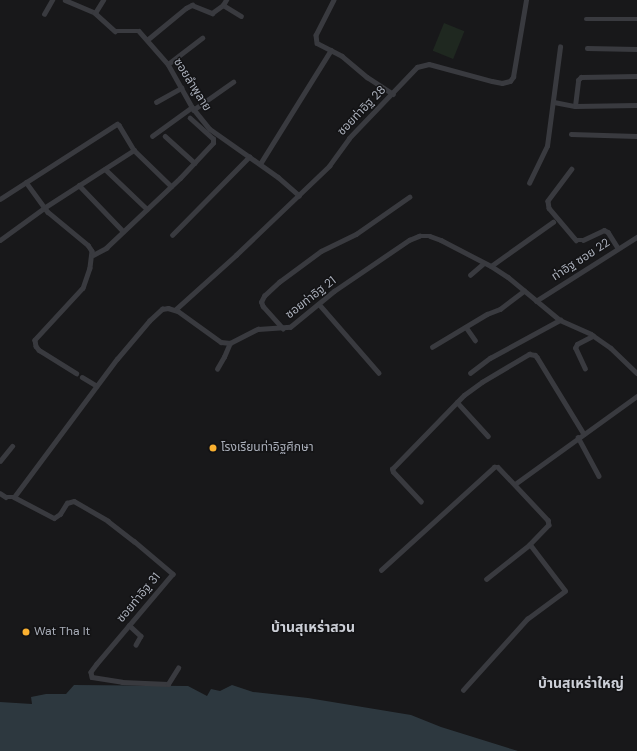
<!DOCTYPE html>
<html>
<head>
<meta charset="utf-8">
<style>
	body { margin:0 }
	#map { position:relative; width:637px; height:751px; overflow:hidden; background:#18181a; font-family:"DM Sans","Noto Sans Thai",sans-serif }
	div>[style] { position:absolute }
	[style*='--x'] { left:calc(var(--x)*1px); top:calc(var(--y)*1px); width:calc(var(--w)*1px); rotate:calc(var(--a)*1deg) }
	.green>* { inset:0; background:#1f2820; transform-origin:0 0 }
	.water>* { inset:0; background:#2d383f }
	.minor>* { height:4.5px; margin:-2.25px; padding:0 2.25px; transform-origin:2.25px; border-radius:2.25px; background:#393a3f }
	.dots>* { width:11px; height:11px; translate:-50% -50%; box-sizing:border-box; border:2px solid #131315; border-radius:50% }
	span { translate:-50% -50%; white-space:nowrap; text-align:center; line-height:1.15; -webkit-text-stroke:3px #131315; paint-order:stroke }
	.street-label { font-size:12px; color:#aaafba }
	.poi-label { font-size:12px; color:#aaafba }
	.left { translate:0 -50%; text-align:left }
	.quarter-label { font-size:14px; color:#cbced6; font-weight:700 }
</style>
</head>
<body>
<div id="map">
	<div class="green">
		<i style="left:444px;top:23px;width:22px;height:30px;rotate:22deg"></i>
	</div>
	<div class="water">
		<i style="clip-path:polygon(74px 685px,188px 686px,207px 696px,211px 689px,220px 691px,232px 685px,253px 692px,308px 698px,411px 715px,441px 727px,518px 751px,0 751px,0 702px,32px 704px,31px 697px,46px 694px,66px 694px)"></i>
	</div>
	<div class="minor">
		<i style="--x:65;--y:0;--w:33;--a:23"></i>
		<i style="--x:95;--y:13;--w:27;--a:42"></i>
		<i style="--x:115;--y:31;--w:24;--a:0"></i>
		<i style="--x:139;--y:31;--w:44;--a:48.7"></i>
		<i style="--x:168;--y:64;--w:49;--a:60.8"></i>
		<i style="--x:192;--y:107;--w:28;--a:51"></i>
		<i style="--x:210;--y:129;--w:83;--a:35.2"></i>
		<i style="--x:278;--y:177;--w:28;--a:41"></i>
		<i style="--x:334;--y:0;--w:39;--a:117"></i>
		<i style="--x:316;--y:35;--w:8;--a:83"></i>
		<i style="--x:317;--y:43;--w:28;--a:27"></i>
		<i style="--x:342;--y:56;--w:33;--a:40"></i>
		<i style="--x:367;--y:77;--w:31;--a:33"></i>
		<i style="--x:223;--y:5;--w:21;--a:31"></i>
		<i style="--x:95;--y:13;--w:15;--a:-58"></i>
		<i style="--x:44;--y:14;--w:16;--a:-60"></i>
		<i style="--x:586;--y:19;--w:51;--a:0"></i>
		<i style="--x:147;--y:40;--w:50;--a:-39.4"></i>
		<i style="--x:186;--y:8;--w:7;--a:-27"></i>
		<i style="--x:192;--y:5;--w:22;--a:22"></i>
		<i style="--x:212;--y:13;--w:14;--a:-36"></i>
		<i style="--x:223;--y:5;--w:6;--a:-59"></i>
		<i style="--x:587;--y:48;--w:50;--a:1.1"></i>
		<i style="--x:168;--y:64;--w:43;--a:-37.4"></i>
		<i style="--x:156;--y:102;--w:29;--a:-29"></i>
		<i style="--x:554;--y:102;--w:21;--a:11"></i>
		<i style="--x:575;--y:106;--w:62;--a:-0.9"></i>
		<i style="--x:575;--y:106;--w:26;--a:-83"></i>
		<i style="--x:578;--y:80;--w:4;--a:-45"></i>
		<i style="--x:581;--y:77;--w:56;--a:-1"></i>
		<i style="--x:193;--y:110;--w:49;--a:-35"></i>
		<i style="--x:571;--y:134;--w:66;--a:1.7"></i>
		<i style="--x:152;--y:136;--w:49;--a:-35.9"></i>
		<i style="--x:165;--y:136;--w:40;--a:42"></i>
		<i style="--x:260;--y:164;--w:134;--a:-58.1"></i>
		<i style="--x:105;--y:169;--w:58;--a:43.6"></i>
		<i style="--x:572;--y:169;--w:40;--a:127"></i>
		<i style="--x:548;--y:201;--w:7;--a:82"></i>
		<i style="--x:549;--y:208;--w:42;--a:49.8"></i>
		<i style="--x:576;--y:240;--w:7;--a:0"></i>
		<i style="--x:583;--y:240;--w:23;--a:-25"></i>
		<i style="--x:604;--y:230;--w:4;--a:27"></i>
		<i style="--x:608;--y:232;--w:19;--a:58"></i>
		<i style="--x:26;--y:182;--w:37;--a:54"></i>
		<i style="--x:48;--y:212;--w:52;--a:39.5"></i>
		<i style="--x:88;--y:245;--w:7;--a:56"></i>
		<i style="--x:92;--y:251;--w:17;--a:97"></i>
		<i style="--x:90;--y:268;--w:21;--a:109"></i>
		<i style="--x:83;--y:288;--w:71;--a:132.7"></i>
		<i style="--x:35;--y:340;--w:6;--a:81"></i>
		<i style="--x:36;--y:346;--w:5;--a:53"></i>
		<i style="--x:39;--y:350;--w:44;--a:31.9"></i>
		<i style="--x:529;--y:183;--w:41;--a:-64.1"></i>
		<i style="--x:547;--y:146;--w:100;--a:-82.5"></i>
		<i style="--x:79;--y:185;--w:64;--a:46.3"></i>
		<i style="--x:0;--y:199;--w:139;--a:-32.7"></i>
		<i style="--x:117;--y:124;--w:2;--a:27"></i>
		<i style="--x:119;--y:125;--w:29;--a:59"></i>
		<i style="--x:134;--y:150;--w:52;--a:44.2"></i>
		<i style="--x:172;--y:235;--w:110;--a:-45.4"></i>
		<i style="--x:0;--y:240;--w:54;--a:-36"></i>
		<i style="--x:44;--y:208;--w:107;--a:-32.8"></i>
		<i style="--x:93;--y:255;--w:15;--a:-28"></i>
		<i style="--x:106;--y:248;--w:102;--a:-43.4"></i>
		<i style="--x:180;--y:178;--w:48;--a:-46.7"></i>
		<i style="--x:213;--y:143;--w:4;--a:-90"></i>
		<i style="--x:213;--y:139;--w:31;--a:-138"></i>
		<i style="--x:491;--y:266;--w:76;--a:-35.4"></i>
		<i style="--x:470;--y:275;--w:18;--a:-41"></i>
		<i style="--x:536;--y:301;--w:120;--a:-32.4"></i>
		<i style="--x:319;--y:304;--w:91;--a:49"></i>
		<i style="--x:175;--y:310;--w:82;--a:-42"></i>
		<i style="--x:236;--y:255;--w:129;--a:-43.7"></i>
		<i style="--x:329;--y:166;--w:34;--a:-54"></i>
		<i style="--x:349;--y:138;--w:98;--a:-46.2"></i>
		<i style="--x:417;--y:67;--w:12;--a:-14"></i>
		<i style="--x:429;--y:64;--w:65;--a:15.1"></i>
		<i style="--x:492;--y:81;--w:10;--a:11"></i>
		<i style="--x:502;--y:83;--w:8;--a:-14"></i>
		<i style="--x:510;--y:81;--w:5;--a:-53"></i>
		<i style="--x:513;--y:77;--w:78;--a:-80.4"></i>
		<i style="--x:466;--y:327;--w:16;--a:55"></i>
		<i style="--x:283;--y:329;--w:30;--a:-132"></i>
		<i style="--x:263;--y:307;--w:5;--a:-112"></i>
		<i style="--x:261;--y:302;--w:7;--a:-63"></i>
		<i style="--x:264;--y:296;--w:21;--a:-43"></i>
		<i style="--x:279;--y:282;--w:52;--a:-36.4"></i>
		<i style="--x:321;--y:251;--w:39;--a:-26"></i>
		<i style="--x:356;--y:234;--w:65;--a:-34.9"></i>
		<i style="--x:432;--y:347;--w:64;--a:-31"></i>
		<i style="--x:487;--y:314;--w:14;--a:-21"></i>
		<i style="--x:500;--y:309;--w:30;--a:-37"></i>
		<i style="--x:217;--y:369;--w:14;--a:-60"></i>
		<i style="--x:224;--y:357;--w:15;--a:-67"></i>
		<i style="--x:585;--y:369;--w:23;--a:-115"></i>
		<i style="--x:575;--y:348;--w:4;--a:-63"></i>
		<i style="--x:577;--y:344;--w:18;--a:-27"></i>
		<i style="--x:470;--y:373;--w:25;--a:-37"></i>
		<i style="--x:490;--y:358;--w:80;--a:-28.5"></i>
		<i style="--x:82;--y:377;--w:17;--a:31"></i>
		<i style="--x:457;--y:402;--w:46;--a:47.6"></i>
		<i style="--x:578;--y:437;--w:44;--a:61.7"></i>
		<i style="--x:0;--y:461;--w:19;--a:-51"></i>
		<i style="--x:515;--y:484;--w:150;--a:-35.8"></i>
		<i style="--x:0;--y:493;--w:7;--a:34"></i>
		<i style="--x:6;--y:497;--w:8;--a:0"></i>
		<i style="--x:14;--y:497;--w:172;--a:-53.3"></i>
		<i style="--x:117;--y:359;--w:50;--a:-49.9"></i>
		<i style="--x:149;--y:321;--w:18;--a:-43"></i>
		<i style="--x:162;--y:309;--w:6;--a:-9"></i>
		<i style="--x:168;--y:308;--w:10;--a:17"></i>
		<i style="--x:178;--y:311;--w:53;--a:35.8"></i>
		<i style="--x:221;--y:342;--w:9;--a:6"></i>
		<i style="--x:230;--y:343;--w:31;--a:-27"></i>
		<i style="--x:258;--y:329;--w:32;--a:-4"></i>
		<i style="--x:290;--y:327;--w:57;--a:-39.3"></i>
		<i style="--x:334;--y:291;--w:91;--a:-34.2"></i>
		<i style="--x:409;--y:240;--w:11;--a:-22"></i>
		<i style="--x:419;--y:236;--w:11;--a:0"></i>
		<i style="--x:430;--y:236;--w:12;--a:20"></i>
		<i style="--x:441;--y:240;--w:56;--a:27.5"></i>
		<i style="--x:491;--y:266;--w:20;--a:33"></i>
		<i style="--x:508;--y:277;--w:67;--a:39.6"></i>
		<i style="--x:560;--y:320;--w:34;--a:24"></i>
		<i style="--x:591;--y:334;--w:24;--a:35"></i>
		<i style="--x:611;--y:348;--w:36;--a:44"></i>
		<i style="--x:14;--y:497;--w:45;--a:27.7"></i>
		<i style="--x:54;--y:518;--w:7;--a:-34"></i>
		<i style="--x:60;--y:514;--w:13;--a:-58"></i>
		<i style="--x:67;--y:503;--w:7;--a:-16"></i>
		<i style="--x:74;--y:501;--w:39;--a:30"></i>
		<i style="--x:108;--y:521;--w:33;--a:38"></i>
		<i style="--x:134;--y:541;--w:51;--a:40.2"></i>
		<i style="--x:173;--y:574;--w:118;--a:130.2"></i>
		<i style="--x:97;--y:664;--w:10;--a:127"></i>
		<i style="--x:91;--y:672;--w:5;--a:79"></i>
		<i style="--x:92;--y:677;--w:30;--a:9"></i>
		<i style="--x:122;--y:682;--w:46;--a:2.5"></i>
		<i style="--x:168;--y:684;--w:19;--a:-58"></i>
		<i style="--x:421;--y:502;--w:41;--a:-133"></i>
		<i style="--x:393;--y:472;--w:3;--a:-108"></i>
		<i style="--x:392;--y:469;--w:103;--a:-45.8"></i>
		<i style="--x:464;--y:395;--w:22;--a:-36"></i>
		<i style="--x:482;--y:382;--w:55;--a:-30.8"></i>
		<i style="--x:529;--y:354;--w:6;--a:9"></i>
		<i style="--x:535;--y:355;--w:3;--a:45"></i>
		<i style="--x:537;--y:357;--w:90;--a:58.6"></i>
		<i style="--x:381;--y:570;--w:153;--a:-42.3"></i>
		<i style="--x:494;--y:467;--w:4;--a:0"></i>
		<i style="--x:498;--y:467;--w:73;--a:46.7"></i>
		<i style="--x:548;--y:520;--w:5;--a:79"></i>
		<i style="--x:549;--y:525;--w:28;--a:134"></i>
		<i style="--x:530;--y:545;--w:55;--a:141.7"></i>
		<i style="--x:129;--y:625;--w:16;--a:43"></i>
		<i style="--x:141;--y:636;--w:10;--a:119"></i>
		<i style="--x:463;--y:690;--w:96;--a:-48"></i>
		<i style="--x:527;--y:619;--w:47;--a:-36.4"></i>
		<i style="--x:565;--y:591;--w:58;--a:-127.3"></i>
	</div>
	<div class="dots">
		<i style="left:213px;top:448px;background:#fab030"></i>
		<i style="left:26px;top:632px;background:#fab030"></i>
	</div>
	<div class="street-label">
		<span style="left:192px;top:85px;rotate:58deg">ซอยลำพูลาย</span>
		<span style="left:362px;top:111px;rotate:-46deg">ซอยท่าอิฐ 28</span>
		<span style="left:581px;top:260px;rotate:-33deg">ท่าอิฐ ซอย 22</span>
		<span style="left:311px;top:298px;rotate:-38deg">ซอยท่าอิฐ 21</span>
		<span style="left:139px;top:598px;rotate:-50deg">ซอยท่าอิฐ 31</span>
	</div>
	<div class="poi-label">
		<span class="left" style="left:221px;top:448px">โรงเรียนท่าอิฐศึกษา</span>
		<span class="left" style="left:34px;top:632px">Wat Tha It</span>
	</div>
	<div class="quarter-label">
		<span style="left:313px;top:627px">บ้านสุเหร่าสวน</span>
		<span style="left:581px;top:683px">บ้านสุเหร่าใหญ่</span>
	</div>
</div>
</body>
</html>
